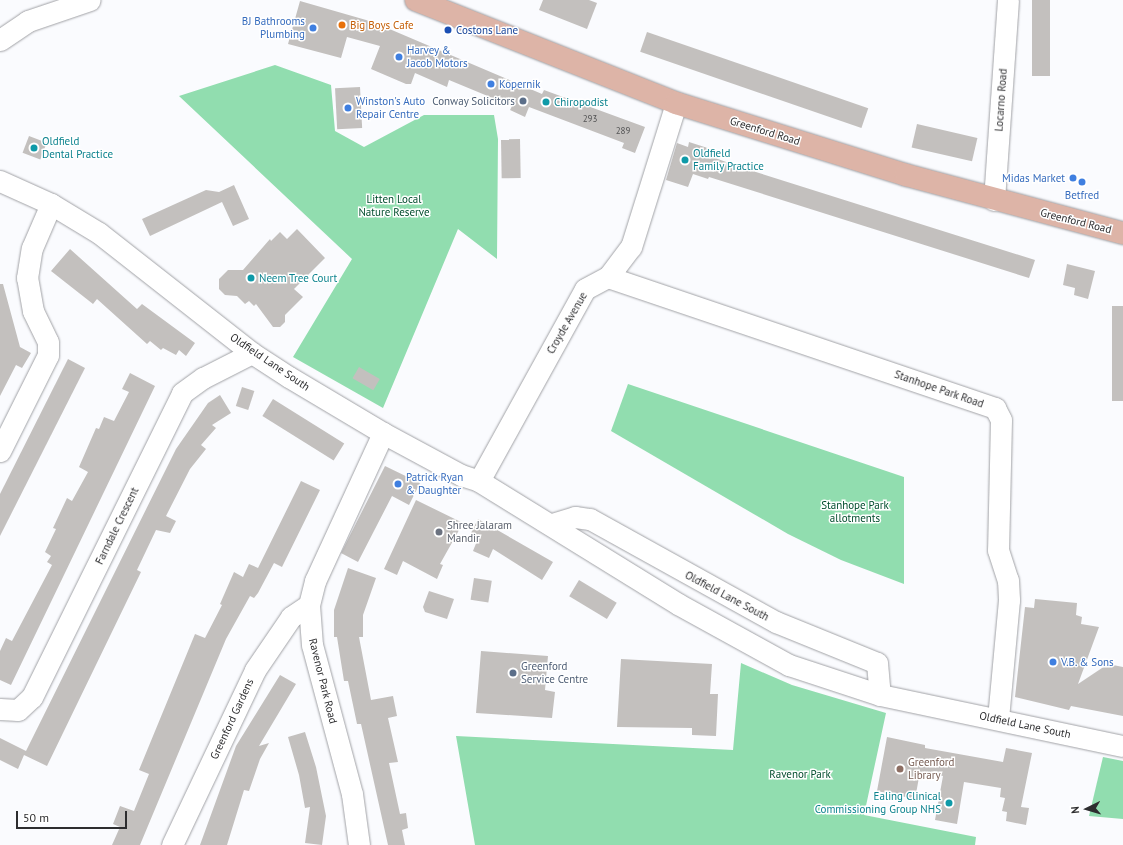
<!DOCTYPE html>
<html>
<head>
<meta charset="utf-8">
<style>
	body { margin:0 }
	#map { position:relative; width:1123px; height:845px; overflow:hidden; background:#fafbfe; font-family:"PT Sans",sans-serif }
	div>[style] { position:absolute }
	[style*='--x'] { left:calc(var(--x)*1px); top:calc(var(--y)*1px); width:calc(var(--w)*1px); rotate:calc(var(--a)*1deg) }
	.green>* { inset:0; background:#91ddaf }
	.building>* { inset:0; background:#c3c0be; transform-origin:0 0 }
	.roads { filter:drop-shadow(0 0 1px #a1a2a6) drop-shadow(0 0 1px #a1a2a6) }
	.minor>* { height:21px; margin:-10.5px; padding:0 10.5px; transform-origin:10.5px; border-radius:10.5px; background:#fff }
	.major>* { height:22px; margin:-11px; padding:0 11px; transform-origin:11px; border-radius:11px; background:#ddb4a7 }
	.dots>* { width:11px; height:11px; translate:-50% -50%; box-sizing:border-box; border:2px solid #fff; border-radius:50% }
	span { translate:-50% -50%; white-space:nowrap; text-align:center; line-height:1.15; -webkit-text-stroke:3px #fff; paint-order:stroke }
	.number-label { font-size:9px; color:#525253 }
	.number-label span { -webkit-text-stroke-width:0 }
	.shop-label { font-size:11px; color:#366cbe }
	.right { translate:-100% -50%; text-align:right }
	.left { translate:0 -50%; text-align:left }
	.food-label { font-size:11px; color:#c56008 }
	.transit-label { font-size:11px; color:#164399 }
	.street-label { font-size:11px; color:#2d2d2f }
	.service-label { font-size:11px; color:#4e5e75 }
	.culture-label { font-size:11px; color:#0d838f }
	.park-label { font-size:11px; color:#004c2c }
	.worship-label { font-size:11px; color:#5b616d }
	.education-label { font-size:11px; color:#785e54 }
	.north { position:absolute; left:1067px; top:789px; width:40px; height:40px; -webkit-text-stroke:3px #fff; paint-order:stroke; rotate:265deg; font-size:11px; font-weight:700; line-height:16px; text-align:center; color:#2d2d2f }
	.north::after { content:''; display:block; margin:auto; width:14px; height:18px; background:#2d2d2f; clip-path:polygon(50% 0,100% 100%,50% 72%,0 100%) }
	.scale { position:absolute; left:16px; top:811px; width:111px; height:18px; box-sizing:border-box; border:2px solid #2d2d2f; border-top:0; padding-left:5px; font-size:12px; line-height:14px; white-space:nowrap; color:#2d2d2f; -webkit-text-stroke:3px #fff; paint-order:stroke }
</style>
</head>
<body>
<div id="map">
	<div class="green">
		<i style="clip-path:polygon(275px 65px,331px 85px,335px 131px,364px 147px,424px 115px,494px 115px,498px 139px,497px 259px,458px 229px,383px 408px,293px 357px,352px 259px,179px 96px)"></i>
		<i style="clip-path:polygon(628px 384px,904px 477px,904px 584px,841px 560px,788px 534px,611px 431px)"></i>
		<i style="clip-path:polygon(741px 663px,792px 685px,886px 713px,864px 815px,976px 837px,975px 845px,475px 845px,456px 736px,733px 750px)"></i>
		<i style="clip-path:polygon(1103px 757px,1123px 761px,1123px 819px,1089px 816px)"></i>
	</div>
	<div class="building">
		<i style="clip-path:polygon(543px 0,589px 0,597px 3px,587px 29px,539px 10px)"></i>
		<i style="left:1032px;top:0;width:18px;height:76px"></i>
		<i style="clip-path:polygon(300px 1px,373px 22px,542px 94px,544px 90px,645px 127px,635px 153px,622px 148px,624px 143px,529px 107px,525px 117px,510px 110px,512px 106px,449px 80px,447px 87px,415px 73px,411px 84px,406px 84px,371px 69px,380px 46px,347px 37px,341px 58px,288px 44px)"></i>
		<i style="left:647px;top:32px;width:234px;height:21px;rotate:19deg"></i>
		<i style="left:360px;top:87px;width:41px;height:25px;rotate:87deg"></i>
		<i style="left:917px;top:124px;width:62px;height:24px;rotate:13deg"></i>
		<i style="left:29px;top:136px;width:19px;height:18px;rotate:21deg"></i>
		<i style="left:520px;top:139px;width:39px;height:19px;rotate:89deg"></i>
		<i style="clip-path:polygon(689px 142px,717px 151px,715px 158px,743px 168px,1035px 260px,1029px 278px,709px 177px,708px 179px,693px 174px,688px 187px,666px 180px,677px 143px,688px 147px)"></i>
		<i style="clip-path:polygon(234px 185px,249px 219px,233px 226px,222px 202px,150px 236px,142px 219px,206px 190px,219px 192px)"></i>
		<i style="clip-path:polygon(297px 229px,325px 258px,294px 289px,303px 297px,285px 315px,285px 322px,280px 327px,273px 327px,256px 304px,254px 306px,249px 301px,245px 304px,237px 296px,225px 295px,219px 289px,219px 279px,228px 270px,243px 270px,270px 239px,271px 241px,280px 232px,287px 239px)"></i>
		<i style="clip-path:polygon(70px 249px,137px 309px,142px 304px,195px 343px,186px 356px,179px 350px,176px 355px,163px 348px,161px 350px,150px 341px,147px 344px,97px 299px,93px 304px,51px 271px)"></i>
		<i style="clip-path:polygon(1067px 264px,1095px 271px,1088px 299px,1074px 295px,1075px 288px,1063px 285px)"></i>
		<i style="clip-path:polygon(0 284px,3px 284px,20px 347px,31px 353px,22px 368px,16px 365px,0 396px)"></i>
		<i style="left:1112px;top:306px;width:11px;height:95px"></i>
		<i style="clip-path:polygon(68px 359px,85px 368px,0 536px,0 494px)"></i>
		<i style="left:359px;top:367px;width:24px;height:13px;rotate:30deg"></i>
		<i style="clip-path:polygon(130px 373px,155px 386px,11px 685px,0 680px,0 651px,6px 638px,12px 641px,52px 565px,47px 562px,51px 556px,45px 552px,56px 529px,53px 528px,67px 498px,72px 501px,88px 472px,79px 467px,96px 428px,99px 429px,104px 417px,114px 421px,129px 392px,122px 389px)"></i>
		<i style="left:242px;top:387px;width:13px;height:20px;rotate:18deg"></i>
		<i style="clip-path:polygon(220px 395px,231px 413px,212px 425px,216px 428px,201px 445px,206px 449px,190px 469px,166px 516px,176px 521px,170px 533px,156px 530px,137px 570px,141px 572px,47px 766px,24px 755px,18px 769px,0 760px,0 738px,26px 751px,176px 449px,208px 403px)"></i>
		<i style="left:273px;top:399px;width:84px;height:20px;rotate:32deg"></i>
		<i style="clip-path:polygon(385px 466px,420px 483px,409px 505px,392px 496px,358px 562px,341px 553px)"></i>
		<i style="clip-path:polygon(301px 481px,320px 490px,282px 567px,274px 563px,258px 593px,254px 598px,250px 596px,226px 639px,140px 845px,112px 845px,120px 827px,113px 824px,120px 806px,134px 811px,149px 774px,139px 770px,195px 634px,205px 638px,222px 605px,220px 604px,234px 572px,243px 577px,249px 564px,258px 568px)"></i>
		<i style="clip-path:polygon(416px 500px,463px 523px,440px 564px,443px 565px,437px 579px,403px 561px,397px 575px,384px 569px)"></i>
		<i style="clip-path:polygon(478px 519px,553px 562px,542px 580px,493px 549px,489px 558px,473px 551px,477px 541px,469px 537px)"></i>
		<i style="clip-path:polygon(348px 568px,376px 578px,363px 615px,363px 637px,359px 637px,371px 700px,393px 696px,397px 716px,388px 718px,398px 762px,389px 763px,400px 814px,406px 813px,408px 828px,402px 830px,405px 845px,388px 845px,361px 724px,357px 724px,348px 681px,344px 681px,337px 637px,334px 637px,334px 610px)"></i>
		<i style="left:474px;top:578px;width:18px;height:22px;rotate:9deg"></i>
		<i style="left:579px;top:580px;width:44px;height:19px;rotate:31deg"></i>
		<i style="clip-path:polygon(429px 591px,454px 599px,447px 619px,425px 612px,423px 607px)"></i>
		<i style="clip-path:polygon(1035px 599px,1077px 603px,1076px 615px,1082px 617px,1081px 624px,1099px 627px,1078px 684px,1108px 664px,1123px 667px,1123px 716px,1071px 706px,1069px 710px,1015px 697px,1025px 607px,1034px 608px)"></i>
		<i style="clip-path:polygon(481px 651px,548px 656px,545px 690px,555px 692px,552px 718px,476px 713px)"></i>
		<i style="clip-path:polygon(621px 659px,712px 664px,710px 694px,718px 694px,716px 736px,692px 735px,692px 728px,617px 727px)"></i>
		<i style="clip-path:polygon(280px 675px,296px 684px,259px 746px,269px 743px,260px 759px,249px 791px,244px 790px,227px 845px,200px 845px,236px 746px)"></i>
		<i style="clip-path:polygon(305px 732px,316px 767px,326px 816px,322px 845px,305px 843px,310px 807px,305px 808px,299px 775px,288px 737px)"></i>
		<i style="clip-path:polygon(887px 737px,925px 745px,925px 748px,1003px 762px,1006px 748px,1032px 753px,1021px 807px,1029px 808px,1026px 825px,1006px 821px,1007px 812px,1002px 811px,1005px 798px,1000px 797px,1001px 788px,964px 782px,957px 824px,935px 820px,943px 776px,920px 772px,915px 799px,877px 791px)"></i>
	</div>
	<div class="roads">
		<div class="minor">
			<i style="--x:0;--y:40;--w:34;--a:-34"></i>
			<i style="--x:28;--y:21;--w:65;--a:-18.7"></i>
			<i style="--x:0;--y:181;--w:56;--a:24.3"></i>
			<i style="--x:51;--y:204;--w:56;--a:31.1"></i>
			<i style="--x:99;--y:233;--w:194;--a:38.1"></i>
			<i style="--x:252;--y:353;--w:44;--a:33"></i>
			<i style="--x:289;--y:377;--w:109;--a:30.8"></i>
			<i style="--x:383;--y:433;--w:89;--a:28.3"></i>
			<i style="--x:461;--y:475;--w:19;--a:18"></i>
			<i style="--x:479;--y:481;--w:234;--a:31.7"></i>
			<i style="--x:678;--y:604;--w:127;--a:28.8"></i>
			<i style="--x:789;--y:665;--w:96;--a:18.2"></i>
			<i style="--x:880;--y:695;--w:248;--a:11.9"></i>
			<i style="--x:994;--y:200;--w:200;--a:-86"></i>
			<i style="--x:608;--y:277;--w:409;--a:18.7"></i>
			<i style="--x:995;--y:408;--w:13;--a:63"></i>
			<i style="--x:1001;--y:420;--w:130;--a:91.3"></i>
			<i style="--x:998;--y:550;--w:32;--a:72"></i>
			<i style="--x:1008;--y:580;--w:20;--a:87"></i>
			<i style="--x:1009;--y:600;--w:119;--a:95.3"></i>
			<i style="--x:0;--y:451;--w:107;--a:-63.4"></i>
			<i style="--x:48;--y:355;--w:13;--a:-90"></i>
			<i style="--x:48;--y:342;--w:34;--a:-116"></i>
			<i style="--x:33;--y:311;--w:34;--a:-100"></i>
			<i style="--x:27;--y:278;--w:30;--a:-81"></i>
			<i style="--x:32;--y:248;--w:48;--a:-66.6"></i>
			<i style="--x:479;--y:481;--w:219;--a:-61.1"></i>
			<i style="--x:585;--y:289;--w:26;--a:-28"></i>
			<i style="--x:608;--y:277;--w:38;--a:-53"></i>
			<i style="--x:631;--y:247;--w:151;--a:-72.6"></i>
			<i style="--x:552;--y:524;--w:24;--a:-17"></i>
			<i style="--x:575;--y:517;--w:15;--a:8"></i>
			<i style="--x:590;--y:519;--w:213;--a:29"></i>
			<i style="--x:776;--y:622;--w:109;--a:22.1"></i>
			<i style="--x:877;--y:663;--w:32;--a:85"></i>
			<i style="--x:0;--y:709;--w:18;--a:3"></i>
			<i style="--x:18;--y:710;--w:19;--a:-43"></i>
			<i style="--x:32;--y:697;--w:339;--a:-63.7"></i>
			<i style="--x:182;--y:393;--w:26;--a:-36"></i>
			<i style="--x:203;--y:378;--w:55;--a:-27"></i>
			<i style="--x:172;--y:845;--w:194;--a:-64.6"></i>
			<i style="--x:255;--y:670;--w:64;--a:-55.8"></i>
			<i style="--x:291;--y:617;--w:22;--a:-34"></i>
			<i style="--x:359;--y:845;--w:51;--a:-97.8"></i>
			<i style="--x:352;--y:794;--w:154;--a:-105"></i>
			<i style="--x:312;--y:645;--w:40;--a:-94.3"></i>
			<i style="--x:309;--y:605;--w:25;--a:-76"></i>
			<i style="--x:315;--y:581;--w:163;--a:-65.3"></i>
		</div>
		<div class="major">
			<i style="--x:416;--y:0;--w:280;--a:21.6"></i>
			<i style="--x:676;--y:103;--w:241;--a:17.4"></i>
			<i style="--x:906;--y:175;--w:225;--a:15"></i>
		</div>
	</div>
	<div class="dots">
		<i style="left:342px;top:25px;background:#e8710a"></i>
		<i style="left:313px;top:28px;background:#3f7fe0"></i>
		<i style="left:448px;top:30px;background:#1a4fb4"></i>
		<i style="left:399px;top:57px;background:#3f7fe0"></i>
		<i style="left:491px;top:84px;background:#3f7fe0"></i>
		<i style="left:523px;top:101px;background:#5c6f8a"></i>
		<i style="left:546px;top:102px;background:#0f9aa8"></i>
		<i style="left:348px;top:108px;background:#3f7fe0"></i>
		<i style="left:34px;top:148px;background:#0f9aa8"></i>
		<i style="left:685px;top:160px;background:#0f9aa8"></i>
		<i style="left:1073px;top:178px;background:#3f7fe0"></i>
		<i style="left:1082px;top:182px;background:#3f7fe0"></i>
		<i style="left:251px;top:278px;background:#0f9aa8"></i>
		<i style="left:398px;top:484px;background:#3f7fe0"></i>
		<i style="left:439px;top:532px;background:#6b7280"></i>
		<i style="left:1053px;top:662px;background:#3f7fe0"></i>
		<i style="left:513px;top:673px;background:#5c6f8a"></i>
		<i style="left:900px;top:769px;background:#8d6e63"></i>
		<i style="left:949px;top:803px;background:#0f9aa8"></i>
	</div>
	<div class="number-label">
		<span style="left:590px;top:119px">293</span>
		<span style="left:623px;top:131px">289</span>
	</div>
	<div class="shop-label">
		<span class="right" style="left:305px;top:28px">BJ Bathrooms<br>Plumbing</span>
		<span class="left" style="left:407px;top:57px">Harvey &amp;<br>Jacob Motors</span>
		<span class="left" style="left:499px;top:84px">Kopernik</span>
		<span class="left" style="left:356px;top:108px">Winston's Auto<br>Repair Centre</span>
		<span class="right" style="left:1065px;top:178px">Midas Market</span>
		<span style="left:1082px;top:195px">Betfred</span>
		<span class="left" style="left:406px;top:484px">Patrick Ryan<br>&amp; Daughter</span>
		<span class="left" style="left:1061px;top:662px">V.B. &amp; Sons</span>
	</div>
	<div class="food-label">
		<span class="left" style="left:350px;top:25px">Big Boys Cafe</span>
	</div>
	<div class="transit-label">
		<span class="left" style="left:456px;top:30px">Costons Lane</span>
	</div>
	<div class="street-label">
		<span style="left:1001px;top:100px;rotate:-86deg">Locarno Road</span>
		<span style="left:765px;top:131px;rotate:17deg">Greenford Road</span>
		<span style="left:1076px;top:221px;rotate:14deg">Greenford Road</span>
		<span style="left:567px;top:323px;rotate:-60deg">Croyde Avenue</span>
		<span style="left:270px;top:362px;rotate:34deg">Oldfield Lane South</span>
		<span style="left:939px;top:389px;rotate:19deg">Stanhope Park Road</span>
		<span style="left:117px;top:526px;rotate:-64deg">Farndale Crescent</span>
		<span style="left:727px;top:596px;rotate:28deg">Oldfield Lane South</span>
		<span style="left:323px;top:681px;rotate:76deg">Ravenor Park Road</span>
		<span style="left:232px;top:719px;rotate:-65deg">Greenford Gardens</span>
		<span style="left:1025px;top:725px;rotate:12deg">Oldfield Lane South</span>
	</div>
	<div class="service-label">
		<span class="right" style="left:515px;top:101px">Conway Solicitors</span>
		<span class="left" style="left:521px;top:673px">Greenford<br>Service Centre</span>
	</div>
	<div class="culture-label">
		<span class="left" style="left:554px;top:102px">Chiropodist</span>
		<span class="left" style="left:42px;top:148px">Oldfield<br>Dental Practice</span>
		<span class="left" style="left:693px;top:160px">Oldfield<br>Family Practice</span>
		<span class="left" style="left:259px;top:278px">Neem Tree Court</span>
		<span class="right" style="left:941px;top:803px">Ealing Clinical<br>Commissioning Group NHS</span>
	</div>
	<div class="park-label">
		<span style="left:394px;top:206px">Litten Local<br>Nature Reserve</span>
		<span style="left:855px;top:512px">Stanhope Park<br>allotments</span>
		<span style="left:800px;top:774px">Ravenor Park</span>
	</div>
	<div class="worship-label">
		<span class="left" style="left:447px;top:532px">Shree Jalaram<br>Mandir</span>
	</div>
	<div class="education-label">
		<span class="left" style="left:908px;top:769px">Greenford<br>Library</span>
	</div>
	<div class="north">N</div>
	<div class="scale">50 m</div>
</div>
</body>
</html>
